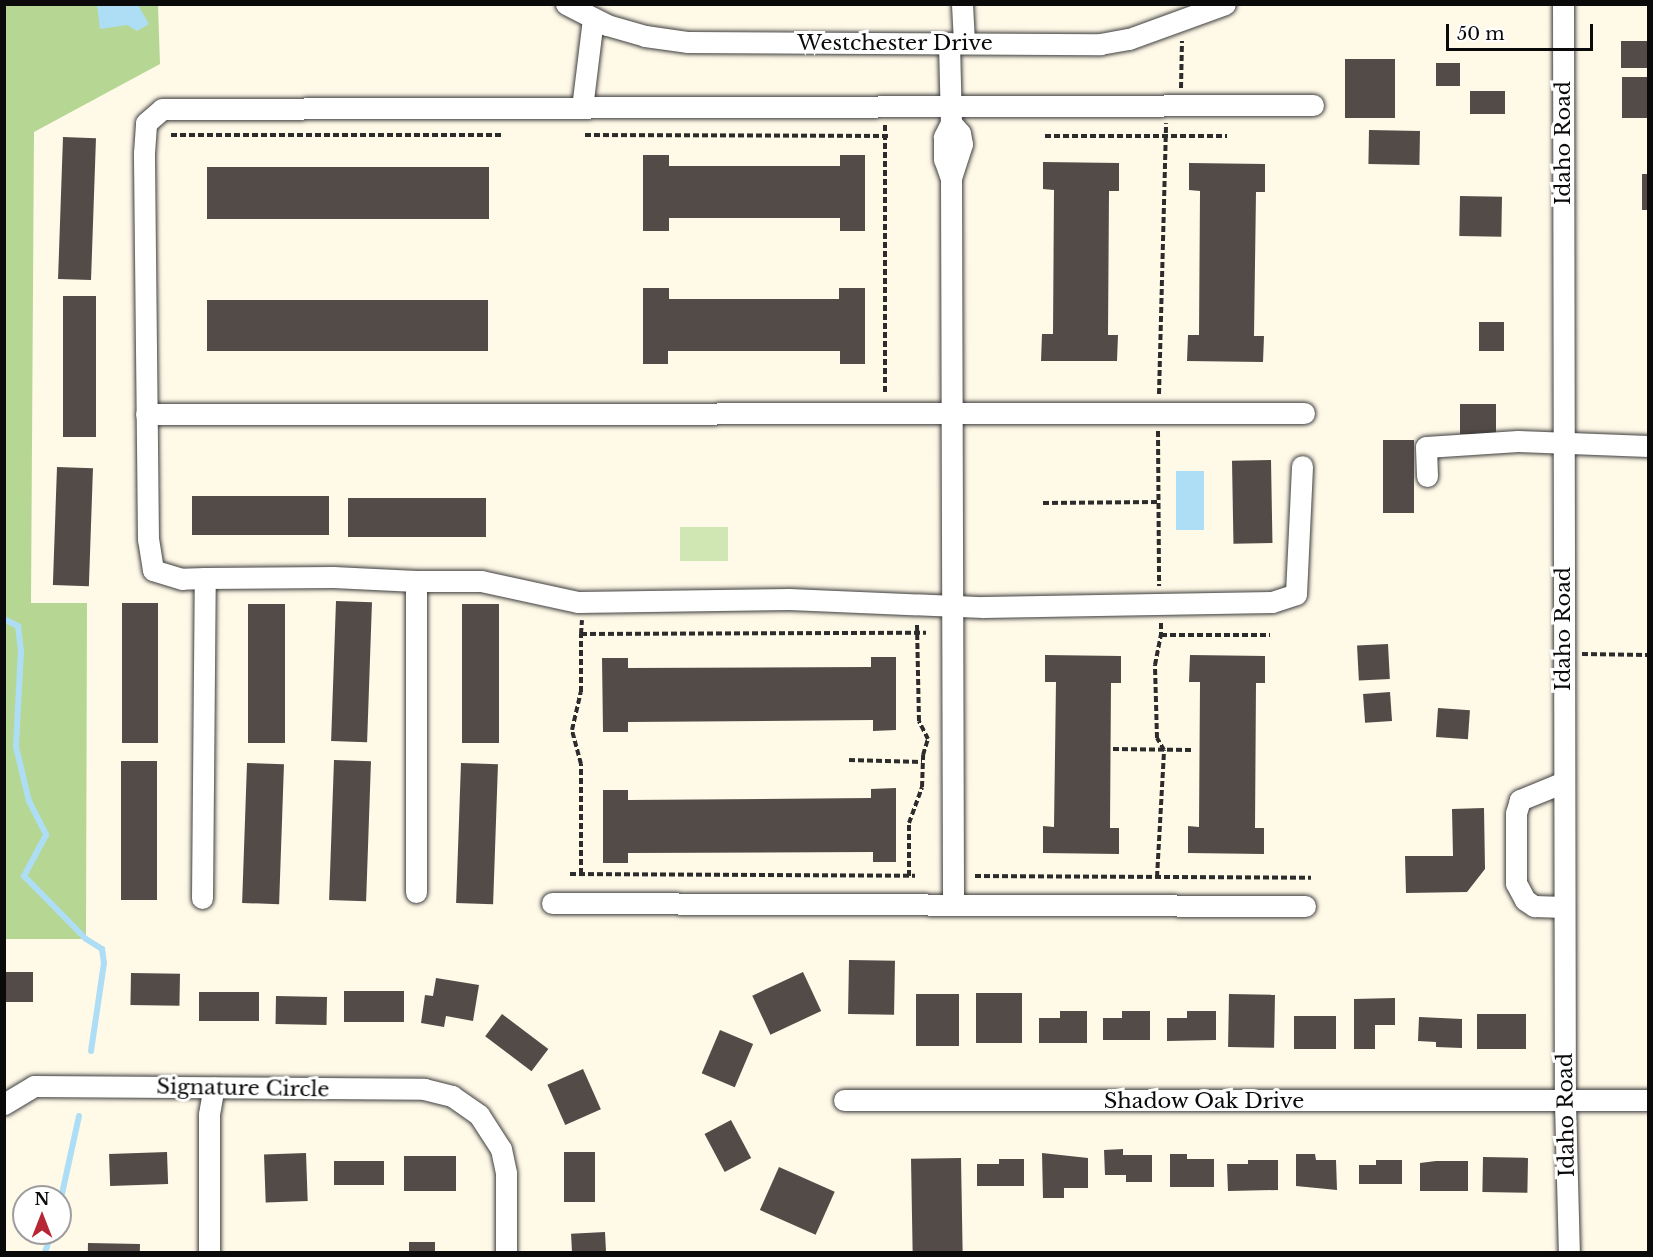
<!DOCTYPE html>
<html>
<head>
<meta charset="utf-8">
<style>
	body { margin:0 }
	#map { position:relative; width:1653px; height:1257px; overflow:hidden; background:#fff9e8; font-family:"Libre Baskerville",serif }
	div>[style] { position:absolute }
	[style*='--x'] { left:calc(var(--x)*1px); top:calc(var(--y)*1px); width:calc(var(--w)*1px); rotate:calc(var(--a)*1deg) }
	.green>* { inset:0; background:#d1e7b3; transform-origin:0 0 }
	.forest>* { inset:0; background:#b6d793 }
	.water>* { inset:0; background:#aedef5; transform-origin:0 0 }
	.stream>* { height:6px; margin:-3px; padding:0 3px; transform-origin:3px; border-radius:3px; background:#aedef5 }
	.building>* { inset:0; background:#534b47; transform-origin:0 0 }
	.path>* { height:4px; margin-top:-2px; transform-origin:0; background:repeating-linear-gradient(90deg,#2c2c2c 0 6px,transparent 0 9px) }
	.roads { filter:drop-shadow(0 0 2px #3d3d3d) drop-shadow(0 0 2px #3d3d3d) }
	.minor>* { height:21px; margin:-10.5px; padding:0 10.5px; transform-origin:10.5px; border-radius:10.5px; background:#fff }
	span { translate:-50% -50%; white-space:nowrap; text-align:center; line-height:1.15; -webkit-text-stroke:6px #fff; paint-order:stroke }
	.street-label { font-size:21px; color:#0a0a0a }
	.frame { position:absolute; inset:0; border:6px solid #0a0a0a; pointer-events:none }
	.north { position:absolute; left:12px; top:1185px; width:60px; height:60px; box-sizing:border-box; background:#fff; border:2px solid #9d9d9d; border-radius:50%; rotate:0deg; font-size:16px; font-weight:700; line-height:24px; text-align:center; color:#0a0a0a }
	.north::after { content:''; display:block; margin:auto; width:21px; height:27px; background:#b62635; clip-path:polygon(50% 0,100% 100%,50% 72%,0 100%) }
	.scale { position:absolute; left:1446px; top:24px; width:147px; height:27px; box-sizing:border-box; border:3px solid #0a0a0a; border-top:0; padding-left:8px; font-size:18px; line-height:21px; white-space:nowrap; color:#0a0a0a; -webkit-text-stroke:4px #fff; paint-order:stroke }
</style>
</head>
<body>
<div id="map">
	<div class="green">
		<i style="left:680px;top:527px;width:48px;height:34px"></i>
	</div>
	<div class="forest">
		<i style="clip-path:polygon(4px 5px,158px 5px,160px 64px,34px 132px,31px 603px,87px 603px,86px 939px,5px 939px)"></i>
	</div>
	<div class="water">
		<i style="clip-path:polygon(97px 5px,138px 5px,149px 24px,137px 31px,127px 25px,100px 29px)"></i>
		<i style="left:1176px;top:471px;width:28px;height:59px"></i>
	</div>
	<div class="stream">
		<i style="--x:4;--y:619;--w:16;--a:27"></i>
		<i style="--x:18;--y:626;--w:24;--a:83"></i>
		<i style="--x:21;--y:650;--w:97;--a:93"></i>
		<i style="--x:16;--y:747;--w:56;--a:76.5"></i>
		<i style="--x:29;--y:801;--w:38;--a:63"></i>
		<i style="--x:46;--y:835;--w:47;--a:118.2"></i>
		<i style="--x:24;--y:876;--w:88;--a:45.5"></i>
		<i style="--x:86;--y:939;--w:19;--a:32"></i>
		<i style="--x:102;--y:949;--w:14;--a:82"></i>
		<i style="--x:104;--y:963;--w:89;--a:98.4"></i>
		<i style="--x:60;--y:1203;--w:89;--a:-77.7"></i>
		<i style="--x:45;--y:1252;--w:20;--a:-70"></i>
	</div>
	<div class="building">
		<i style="left:1648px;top:41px;width:27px;height:27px;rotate:90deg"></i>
		<i style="left:1345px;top:59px;width:50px;height:59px"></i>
		<i style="left:1460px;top:63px;width:23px;height:24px;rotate:90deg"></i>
		<i style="left:1622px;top:77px;width:26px;height:41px"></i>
		<i style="left:1470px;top:91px;width:35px;height:23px"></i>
		<i style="left:1369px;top:130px;width:51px;height:34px;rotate:1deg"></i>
		<i style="left:63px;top:137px;width:33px;height:142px;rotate:2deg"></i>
		<i style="clip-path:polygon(643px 155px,669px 155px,669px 166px,840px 166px,840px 155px,865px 155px,865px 231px,840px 231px,840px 218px,669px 218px,669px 231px,643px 231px)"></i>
		<i style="clip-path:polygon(1043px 162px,1119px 163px,1119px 191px,1109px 191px,1108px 335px,1118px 335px,1117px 361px,1041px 361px,1042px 334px,1053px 334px,1054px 190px,1043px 189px)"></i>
		<i style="clip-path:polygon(1189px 163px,1265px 164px,1265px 192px,1256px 192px,1254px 336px,1264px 336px,1263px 362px,1187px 361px,1188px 335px,1199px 335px,1200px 191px,1189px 190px)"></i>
		<i style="left:489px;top:167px;width:52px;height:282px;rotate:90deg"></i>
		<i style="left:1642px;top:174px;width:6px;height:36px"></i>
		<i style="left:1460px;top:196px;width:42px;height:40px;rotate:1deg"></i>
		<i style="clip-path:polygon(643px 288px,669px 288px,669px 299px,839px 299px,839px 288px,865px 288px,865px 364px,840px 364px,840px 351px,668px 351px,668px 364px,643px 364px)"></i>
		<i style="left:63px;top:296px;width:33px;height:141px"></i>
		<i style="left:207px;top:300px;width:281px;height:51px"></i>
		<i style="left:1504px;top:322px;width:29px;height:25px;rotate:90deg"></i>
		<i style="left:1460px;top:404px;width:36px;height:30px"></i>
		<i style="left:1383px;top:440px;width:31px;height:73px"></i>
		<i style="left:1271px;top:460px;width:83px;height:39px;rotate:89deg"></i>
		<i style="left:57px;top:467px;width:36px;height:118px;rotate:2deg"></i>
		<i style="left:192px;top:496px;width:137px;height:39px"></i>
		<i style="left:348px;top:498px;width:138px;height:39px"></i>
		<i style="left:336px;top:601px;width:36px;height:140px;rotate:2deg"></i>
		<i style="left:122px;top:603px;width:36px;height:140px"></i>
		<i style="left:248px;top:604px;width:37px;height:139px"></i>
		<i style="left:462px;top:604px;width:37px;height:139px"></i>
		<i style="left:1388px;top:644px;width:35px;height:31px;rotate:87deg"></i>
		<i style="clip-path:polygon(1045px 655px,1121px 656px,1121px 683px,1111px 683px,1110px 828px,1119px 828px,1119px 854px,1043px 853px,1043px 826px,1054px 827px,1056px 682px,1045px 682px)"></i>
		<i style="clip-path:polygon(1190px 655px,1265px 656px,1265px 683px,1256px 683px,1255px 828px,1264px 828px,1264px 854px,1188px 853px,1188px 826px,1199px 827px,1200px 682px,1189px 682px)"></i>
		<i style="clip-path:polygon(871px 657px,896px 657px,896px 730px,873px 731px,873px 720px,628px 722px,628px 732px,603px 732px,602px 658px,628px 658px,628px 668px,871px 667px)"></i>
		<i style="left:1390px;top:692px;width:29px;height:27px;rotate:86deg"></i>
		<i style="left:1438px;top:708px;width:32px;height:29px;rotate:4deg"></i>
		<i style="left:334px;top:760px;width:37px;height:140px;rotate:2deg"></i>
		<i style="left:121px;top:761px;width:36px;height:139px"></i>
		<i style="left:247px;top:763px;width:37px;height:140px;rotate:2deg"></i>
		<i style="left:461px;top:763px;width:37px;height:140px;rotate:2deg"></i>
		<i style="clip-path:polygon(896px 788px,896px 862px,873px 862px,873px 852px,628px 853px,628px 863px,603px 863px,603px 790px,628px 790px,628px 800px,871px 798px,871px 789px)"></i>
		<i style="clip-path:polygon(1484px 808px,1485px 869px,1467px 892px,1406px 893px,1405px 856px,1453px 856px,1452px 809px)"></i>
		<i style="left:849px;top:960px;width:46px;height:54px;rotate:1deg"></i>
		<i style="left:4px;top:972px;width:29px;height:30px"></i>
		<i style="left:803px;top:972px;width:43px;height:56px;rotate:65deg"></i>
		<i style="left:131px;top:973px;width:49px;height:32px;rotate:1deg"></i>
		<i style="clip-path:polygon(436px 978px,479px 985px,473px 1021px,446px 1016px,444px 1027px,421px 1023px,425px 995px,433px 996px)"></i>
		<i style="left:344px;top:991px;width:60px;height:31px"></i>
		<i style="left:199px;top:992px;width:60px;height:29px"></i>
		<i style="left:976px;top:993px;width:46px;height:50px"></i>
		<i style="left:916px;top:994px;width:43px;height:52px"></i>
		<i style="left:1229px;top:994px;width:46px;height:53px;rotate:1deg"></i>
		<i style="left:276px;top:996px;width:51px;height:28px;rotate:1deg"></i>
		<i style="clip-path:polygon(1395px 998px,1395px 1025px,1375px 1025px,1375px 1049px,1354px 1049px,1354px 999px)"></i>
		<i style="clip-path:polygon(1060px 1011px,1087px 1011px,1087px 1043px,1039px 1043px,1039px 1018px,1060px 1018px)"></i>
		<i style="clip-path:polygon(1122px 1011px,1150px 1011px,1150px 1040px,1103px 1040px,1103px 1018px,1122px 1018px)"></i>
		<i style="clip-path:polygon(1187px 1011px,1216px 1011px,1216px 1040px,1167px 1041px,1167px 1018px,1187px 1018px)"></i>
		<i style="left:502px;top:1014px;width:58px;height:28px;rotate:37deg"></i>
		<i style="left:1477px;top:1014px;width:49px;height:35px"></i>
		<i style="left:1294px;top:1016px;width:42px;height:33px"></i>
		<i style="clip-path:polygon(1419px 1017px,1462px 1019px,1462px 1048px,1436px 1047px,1436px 1042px,1418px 1041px)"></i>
		<i style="left:720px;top:1030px;width:36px;height:47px;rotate:23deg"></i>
		<i style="left:583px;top:1069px;width:44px;height:39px;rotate:66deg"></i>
		<i style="left:731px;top:1120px;width:43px;height:30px;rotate:62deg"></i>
		<i style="clip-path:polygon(1123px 1149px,1123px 1155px,1152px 1155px,1152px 1182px,1126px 1182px,1126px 1175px,1105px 1175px,1104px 1150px)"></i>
		<i style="left:167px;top:1152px;width:32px;height:58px;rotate:88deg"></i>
		<i style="left:564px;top:1152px;width:31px;height:50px"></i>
		<i style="left:306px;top:1153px;width:48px;height:42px;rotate:88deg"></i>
		<i style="clip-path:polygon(1042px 1153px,1088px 1158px,1088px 1188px,1064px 1188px,1064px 1198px,1043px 1198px)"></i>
		<i style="clip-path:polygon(1170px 1154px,1187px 1154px,1187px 1159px,1214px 1159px,1214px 1187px,1170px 1187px)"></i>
		<i style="clip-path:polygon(1296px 1154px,1315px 1154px,1316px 1160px,1336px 1160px,1337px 1190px,1296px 1186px)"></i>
		<i style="left:404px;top:1156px;width:52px;height:35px"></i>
		<i style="left:1483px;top:1157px;width:45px;height:35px;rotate:1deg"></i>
		<i style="left:961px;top:1158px;width:94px;height:50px;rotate:89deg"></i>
		<i style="clip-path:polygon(999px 1159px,1024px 1159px,1024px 1186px,977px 1186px,977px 1164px,999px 1164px)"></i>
		<i style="clip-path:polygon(1248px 1160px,1278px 1160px,1278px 1190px,1228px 1191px,1227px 1164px,1248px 1164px)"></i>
		<i style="clip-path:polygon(1376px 1160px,1402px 1160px,1402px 1184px,1359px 1184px,1359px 1165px,1376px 1165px)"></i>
		<i style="left:334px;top:1161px;width:50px;height:24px"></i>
		<i style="clip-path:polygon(1436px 1161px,1468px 1161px,1468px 1191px,1420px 1191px,1420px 1163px)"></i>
		<i style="left:779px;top:1167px;width:61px;height:47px;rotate:24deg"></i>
		<i style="left:605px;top:1232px;width:20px;height:34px;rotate:87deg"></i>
		<i style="left:435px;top:1242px;width:10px;height:26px;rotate:90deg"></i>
		<i style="left:88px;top:1243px;width:52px;height:9px;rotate:1deg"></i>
	</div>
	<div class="path">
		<i style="--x:1181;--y:88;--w:47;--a:-88.8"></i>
		<i style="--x:885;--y:125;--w:268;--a:90"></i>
		<i style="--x:171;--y:135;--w:332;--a:0"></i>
		<i style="--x:585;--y:135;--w:305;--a:0.2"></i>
		<i style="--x:1045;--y:136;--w:182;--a:0"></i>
		<i style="--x:1159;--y:394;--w:271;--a:-88.5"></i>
		<i style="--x:1158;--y:431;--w:155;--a:89.6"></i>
		<i style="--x:1043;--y:503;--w:115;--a:-0.5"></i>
		<i style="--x:1161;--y:623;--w:12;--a:90"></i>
		<i style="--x:581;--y:634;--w:14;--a:-86"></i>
		<i style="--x:1582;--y:654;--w:66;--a:0.9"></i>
		<i style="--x:1113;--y:749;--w:78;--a:0.7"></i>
		<i style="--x:849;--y:760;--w:73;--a:1.6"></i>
		<i style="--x:570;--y:874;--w:345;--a:0.3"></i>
		<i style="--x:581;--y:874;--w:110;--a:-90"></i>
		<i style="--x:581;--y:764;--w:35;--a:-105"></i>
		<i style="--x:572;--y:730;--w:39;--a:-77"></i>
		<i style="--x:581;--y:692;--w:58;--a:-90"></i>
		<i style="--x:581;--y:634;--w:345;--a:-0.2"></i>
		<i style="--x:909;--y:876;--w:53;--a:-90"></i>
		<i style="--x:909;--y:823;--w:38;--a:-70"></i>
		<i style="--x:922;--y:787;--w:32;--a:-88"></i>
		<i style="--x:923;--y:755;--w:17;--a:-73"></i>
		<i style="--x:928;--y:739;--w:20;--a:-117"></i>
		<i style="--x:919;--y:721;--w:99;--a:-91.2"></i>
		<i style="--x:975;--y:876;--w:336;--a:0.3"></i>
		<i style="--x:1157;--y:877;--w:127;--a:-86.8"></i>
		<i style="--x:1164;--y:750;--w:14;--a:-120"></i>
		<i style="--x:1157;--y:738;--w:73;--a:-91.6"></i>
		<i style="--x:1155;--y:665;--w:31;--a:-79"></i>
		<i style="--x:1161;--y:635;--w:109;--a:0"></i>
	</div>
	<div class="roads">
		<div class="minor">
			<i style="--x:566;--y:4;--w:46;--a:27.1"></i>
			<i style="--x:607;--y:25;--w:40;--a:16"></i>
			<i style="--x:645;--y:36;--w:42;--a:8.1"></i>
			<i style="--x:687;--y:42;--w:413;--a:0.3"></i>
			<i style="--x:1100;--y:44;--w:29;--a:-10"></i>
			<i style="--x:1129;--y:39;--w:102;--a:-20"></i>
			<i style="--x:962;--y:4;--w:39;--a:87"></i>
			<i style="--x:1563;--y:4;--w:1099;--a:89.9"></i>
			<i style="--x:1565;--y:1103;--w:149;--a:88.5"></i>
			<i style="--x:949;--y:43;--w:80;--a:88.6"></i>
			<i style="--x:951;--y:123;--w:16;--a:117"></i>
			<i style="--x:944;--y:137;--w:22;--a:90"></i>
			<i style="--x:944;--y:159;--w:20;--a:70"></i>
			<i style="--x:951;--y:178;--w:727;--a:89.84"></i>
			<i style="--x:582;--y:108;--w:90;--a:-83"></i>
			<i style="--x:951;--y:123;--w:13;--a:48"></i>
			<i style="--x:960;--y:133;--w:11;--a:80"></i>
			<i style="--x:962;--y:144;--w:36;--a:108"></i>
			<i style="--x:146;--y:414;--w:1158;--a:-0.05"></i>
			<i style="--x:1427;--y:476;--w:29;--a:-92"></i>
			<i style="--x:1426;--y:447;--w:92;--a:-3.7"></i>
			<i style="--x:1518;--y:441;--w:130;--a:2.2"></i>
			<i style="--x:205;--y:578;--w:128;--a:-0.4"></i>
			<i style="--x:333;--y:577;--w:83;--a:2.8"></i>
			<i style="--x:416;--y:581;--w:311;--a:90"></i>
			<i style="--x:416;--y:581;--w:65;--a:0"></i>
			<i style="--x:481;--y:581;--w:99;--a:12.2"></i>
			<i style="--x:578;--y:602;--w:211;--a:-0.8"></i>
			<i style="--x:789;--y:599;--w:194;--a:2.4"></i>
			<i style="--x:983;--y:607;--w:289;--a:-1"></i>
			<i style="--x:1272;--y:602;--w:25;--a:-18"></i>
			<i style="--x:1296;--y:594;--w:128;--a:-87.3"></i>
			<i style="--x:1564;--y:782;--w:48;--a:157.8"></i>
			<i style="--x:1520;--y:800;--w:14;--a:107"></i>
			<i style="--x:1516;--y:813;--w:70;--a:90"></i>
			<i style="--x:1516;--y:883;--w:19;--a:62"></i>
			<i style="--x:1525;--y:900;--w:11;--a:34"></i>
			<i style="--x:1534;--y:906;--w:30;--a:2"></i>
			<i style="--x:202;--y:898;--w:320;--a:-89.5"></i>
			<i style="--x:205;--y:578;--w:23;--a:178"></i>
			<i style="--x:182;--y:579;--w:30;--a:-163"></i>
			<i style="--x:153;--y:570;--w:30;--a:-99"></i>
			<i style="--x:148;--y:540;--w:387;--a:-90.6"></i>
			<i style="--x:144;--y:153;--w:30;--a:-86"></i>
			<i style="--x:146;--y:123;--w:21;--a:-41"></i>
			<i style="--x:162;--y:109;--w:1151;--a:-0.2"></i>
			<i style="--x:552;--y:903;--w:753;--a:0.23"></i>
			<i style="--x:844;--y:1100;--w:804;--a:0"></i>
			<i style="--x:4;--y:1104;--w:35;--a:-31"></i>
			<i style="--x:34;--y:1086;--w:390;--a:0.4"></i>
			<i style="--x:424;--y:1089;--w:29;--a:14"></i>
			<i style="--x:452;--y:1096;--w:33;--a:35"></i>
			<i style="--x:479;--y:1115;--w:40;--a:57.1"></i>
			<i style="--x:501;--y:1149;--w:25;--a:78"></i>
			<i style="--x:506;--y:1173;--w:79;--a:90"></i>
			<i style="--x:209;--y:1252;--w:138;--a:-90"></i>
			<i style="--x:209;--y:1114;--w:27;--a:-80"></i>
		</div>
	</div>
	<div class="street-label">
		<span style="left:895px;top:43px">Westchester Drive</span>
		<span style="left:1563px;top:143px;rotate:-90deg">Idaho Road</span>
		<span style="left:1563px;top:629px;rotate:-90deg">Idaho Road</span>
		<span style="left:243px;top:1088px;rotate:1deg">Signature Circle</span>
		<span style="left:1204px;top:1101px">Shadow Oak Drive</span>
		<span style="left:1566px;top:1115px;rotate:-91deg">Idaho Road</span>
	</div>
	<div class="frame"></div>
	<div class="north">N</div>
	<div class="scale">50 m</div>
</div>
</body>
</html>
